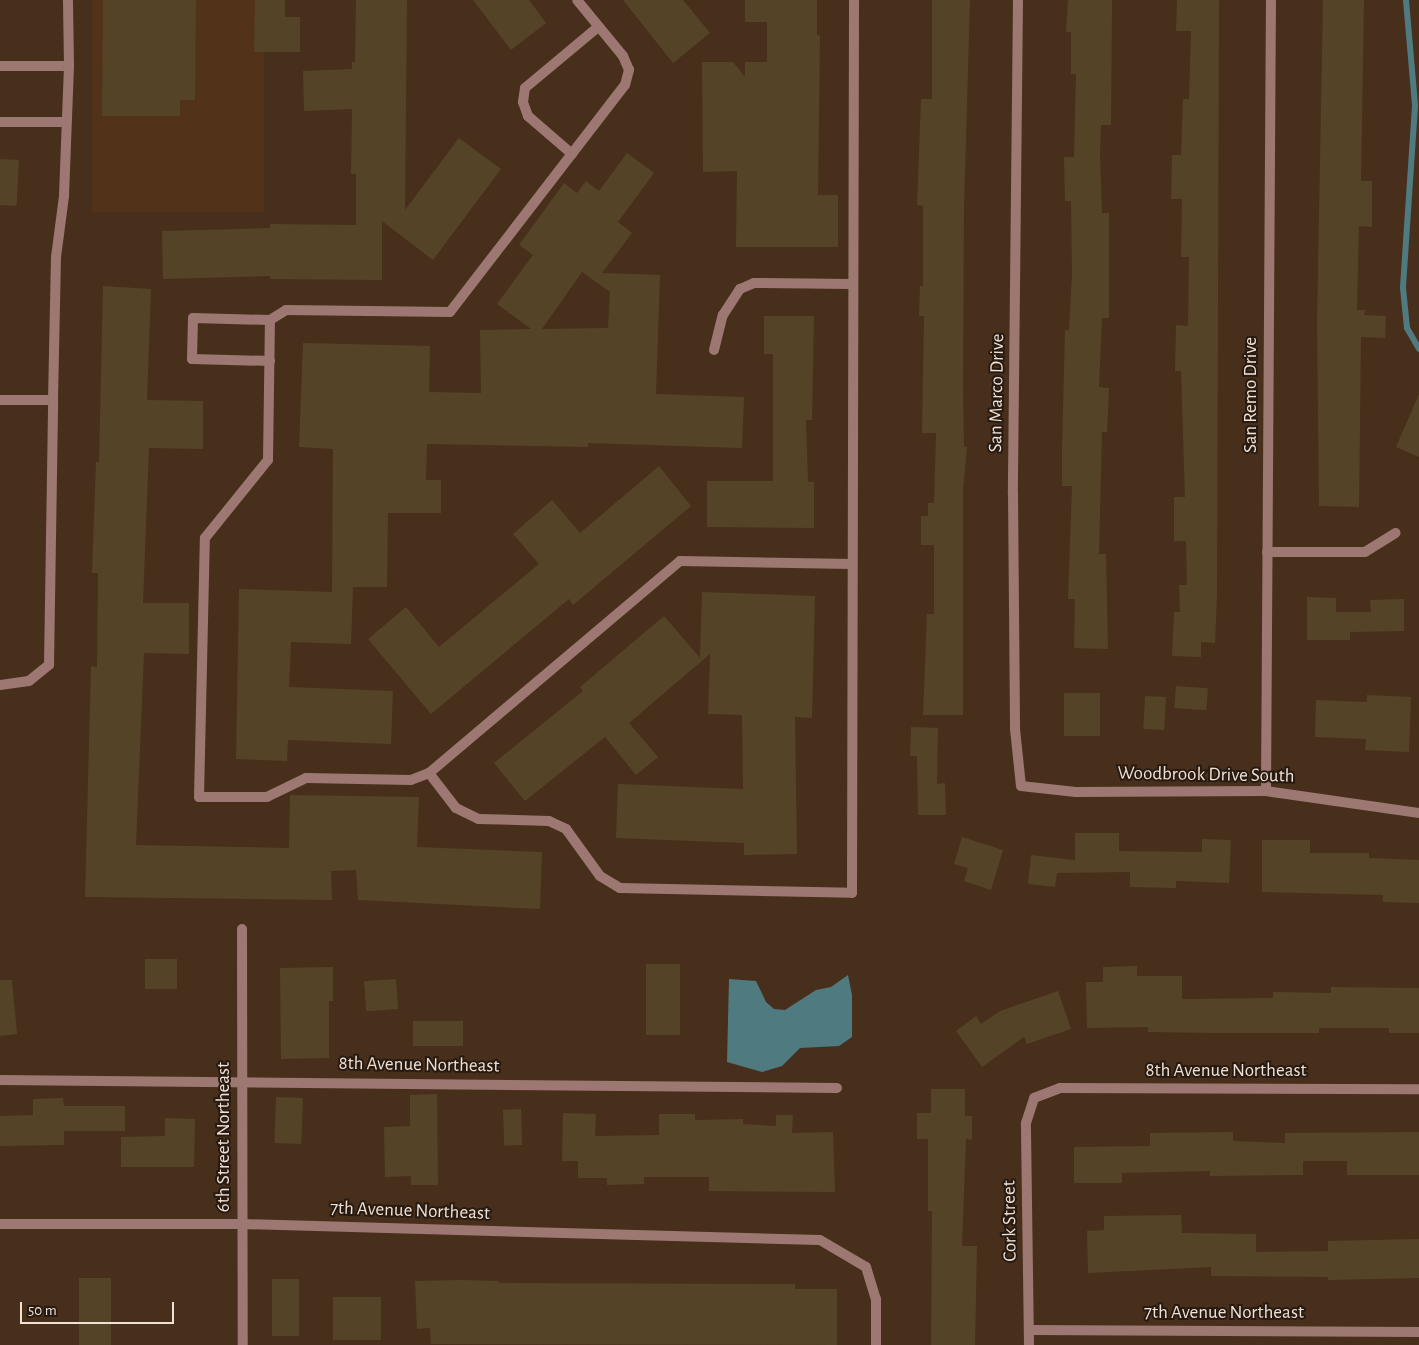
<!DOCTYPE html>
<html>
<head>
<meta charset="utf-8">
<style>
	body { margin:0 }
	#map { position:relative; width:1419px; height:1345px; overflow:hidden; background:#482f1b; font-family:"Alegreya Sans",sans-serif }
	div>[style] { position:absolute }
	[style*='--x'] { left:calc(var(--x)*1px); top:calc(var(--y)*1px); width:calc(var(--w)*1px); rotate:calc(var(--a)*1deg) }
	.built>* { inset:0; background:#52331a; transform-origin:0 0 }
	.water>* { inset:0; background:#4f7a80 }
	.stream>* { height:6px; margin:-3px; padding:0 3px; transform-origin:3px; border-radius:3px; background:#4f7a80 }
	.building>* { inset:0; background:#554327; transform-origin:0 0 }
	.lane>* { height:10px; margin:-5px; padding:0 5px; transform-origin:5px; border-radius:5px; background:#9d7772 }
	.street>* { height:10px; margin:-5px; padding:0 5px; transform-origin:5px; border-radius:5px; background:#9d7772 }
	span { translate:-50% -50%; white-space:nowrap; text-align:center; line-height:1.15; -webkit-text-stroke:4px #261a11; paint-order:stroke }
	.street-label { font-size:19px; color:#f1e0d4 }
	.scale { position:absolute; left:20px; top:1302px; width:154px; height:22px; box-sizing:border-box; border:2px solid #f1e0d4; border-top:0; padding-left:6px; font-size:15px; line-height:18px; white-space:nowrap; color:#f1e0d4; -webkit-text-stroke:4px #261a11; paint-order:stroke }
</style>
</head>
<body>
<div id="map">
	<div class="built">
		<i style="left:92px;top:0;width:172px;height:212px"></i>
	</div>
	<div class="water">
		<i style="clip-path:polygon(848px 975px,852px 995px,852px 1037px,839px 1046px,800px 1048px,782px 1066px,762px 1072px,727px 1062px,729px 979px,756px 981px,766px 1002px,774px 1009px,785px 1010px,816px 990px,831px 987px)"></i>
	</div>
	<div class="stream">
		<i style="--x:1406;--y:0;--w:106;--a:85.1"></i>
		<i style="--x:1415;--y:106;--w:182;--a:93.8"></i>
		<i style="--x:1403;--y:288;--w:40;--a:84.3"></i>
		<i style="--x:1407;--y:328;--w:24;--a:60"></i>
	</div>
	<div class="building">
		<i style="clip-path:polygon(103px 0,196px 0,195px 100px,180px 100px,180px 116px,102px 116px)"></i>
		<i style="clip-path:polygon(255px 0,285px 0,285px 17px,300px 17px,300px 52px,254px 52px)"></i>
		<i style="clip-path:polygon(356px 0,407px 0,405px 210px,459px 138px,501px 169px,433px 260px,382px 221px,382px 280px,270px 279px,270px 276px,163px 279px,162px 231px,270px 228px,270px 224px,356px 225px,356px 174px,351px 174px,352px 109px,304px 111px,303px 71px,352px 69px,352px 62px,355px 62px)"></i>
		<i style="clip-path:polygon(473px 0,529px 0,546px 23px,511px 50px)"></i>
		<i style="clip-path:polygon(623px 0,683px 0,710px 33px,673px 63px)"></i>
		<i style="clip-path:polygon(745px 0,817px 0,817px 35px,820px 36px,818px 195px,838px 195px,838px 247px,736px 247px,737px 171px,703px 172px,702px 62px,733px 62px,745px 77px,745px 62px,767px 62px,767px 22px,745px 22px)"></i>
		<i style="clip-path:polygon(932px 0,970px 0,964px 207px,963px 388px,964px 447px,967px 447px,963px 490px,963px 715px,923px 715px,927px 614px,934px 614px,934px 545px,921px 545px,921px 516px,928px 516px,928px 503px,934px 503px,936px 433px,922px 433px,924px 316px,919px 316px,920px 286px,923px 286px,923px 206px,917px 205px,921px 99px,932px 99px)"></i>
		<i style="clip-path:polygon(1068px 0,1112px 0,1111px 125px,1101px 125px,1100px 156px,1102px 213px,1109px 213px,1109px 318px,1102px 318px,1099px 387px,1109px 388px,1107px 432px,1102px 432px,1099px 554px,1106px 554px,1108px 649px,1074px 648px,1075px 599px,1068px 599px,1072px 486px,1062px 486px,1062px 449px,1065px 330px,1069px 330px,1072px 275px,1071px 201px,1065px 201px,1064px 157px,1074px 157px,1076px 74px,1071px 74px,1071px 32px,1066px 32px)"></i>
		<i style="clip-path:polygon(1177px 0,1219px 0,1217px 596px,1215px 643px,1201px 642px,1201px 657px,1172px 656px,1174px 612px,1180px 612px,1179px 585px,1187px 585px,1186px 541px,1174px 541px,1174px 497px,1185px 497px,1181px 371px,1175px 371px,1176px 325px,1188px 326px,1189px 257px,1181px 257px,1182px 199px,1171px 199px,1172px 155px,1181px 155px,1183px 99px,1189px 99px,1191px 31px,1176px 31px)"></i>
		<i style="clip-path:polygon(1323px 0,1364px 0,1361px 181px,1372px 181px,1372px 227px,1359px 226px,1357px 310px,1365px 310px,1364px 315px,1386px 316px,1385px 338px,1361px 337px,1359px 507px,1319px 506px,1317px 323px)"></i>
		<i style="clip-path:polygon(evenodd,627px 153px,654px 173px,618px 222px,632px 233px,602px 273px,660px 275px,656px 394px,744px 397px,742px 448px,588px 443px,588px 447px,427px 444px,426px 480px,441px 480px,441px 513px,388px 513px,387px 587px,353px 587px,351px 644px,291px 642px,289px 687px,393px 691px,391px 744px,288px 740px,287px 761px,236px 759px,239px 589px,332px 592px,333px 449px,299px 447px,303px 343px,430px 346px,429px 392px,481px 393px,480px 330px,531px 329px,497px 304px,533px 255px,519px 245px,564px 183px,577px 193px,586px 181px,599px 191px,627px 153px,582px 272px,610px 292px,608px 328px,542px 329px,582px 272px)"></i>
		<i style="left:0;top:159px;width:19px;height:46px;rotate:3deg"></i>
		<i style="clip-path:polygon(103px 286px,151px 289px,147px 400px,203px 401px,203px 449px,149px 448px,143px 603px,189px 603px,189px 654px,144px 653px,136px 845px,289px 848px,290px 795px,419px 797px,417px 847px,542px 852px,540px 909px,358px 900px,356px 870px,331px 871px,332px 900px,85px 897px,91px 666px,97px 667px,98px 573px,92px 573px,96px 462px,99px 462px)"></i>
		<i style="clip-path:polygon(764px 316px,814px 316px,812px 420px,806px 420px,808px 482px,814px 482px,814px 528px,707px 527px,707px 481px,773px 481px,773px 354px,764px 354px)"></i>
		<i style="clip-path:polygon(1419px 394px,1419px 457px,1396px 447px)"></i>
		<i style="clip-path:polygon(659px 466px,691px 506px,573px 605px,569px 599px,431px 714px,368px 639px,406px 607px,439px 647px,539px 564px,513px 534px,552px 500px,580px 533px)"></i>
		<i style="clip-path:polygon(702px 592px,815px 596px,812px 718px,795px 717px,797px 854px,744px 855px,744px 843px,616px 838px,618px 784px,743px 789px,742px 715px,708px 714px,710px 654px,629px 723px,658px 757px,636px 775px,605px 737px,525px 801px,494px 763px,583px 691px,580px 687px,664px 616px,700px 658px)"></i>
		<i style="clip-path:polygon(1307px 597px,1336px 598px,1336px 612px,1371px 612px,1370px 600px,1404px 599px,1404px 631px,1350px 632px,1350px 640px,1307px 640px)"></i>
		<i style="left:1176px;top:686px;width:32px;height:22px;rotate:4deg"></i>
		<i style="left:1100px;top:693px;width:43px;height:36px;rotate:90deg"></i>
		<i style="clip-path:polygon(1367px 695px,1411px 697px,1409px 752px,1365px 750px,1366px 739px,1315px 737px,1316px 700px,1367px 702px)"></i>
		<i style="left:1145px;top:696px;width:21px;height:33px;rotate:3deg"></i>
		<i style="clip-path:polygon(911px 727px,938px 728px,937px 784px,945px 783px,946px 815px,918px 815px,917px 756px,910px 756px)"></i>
		<i style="clip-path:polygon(1075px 833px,1119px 833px,1119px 851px,1202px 852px,1202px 839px,1231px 840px,1229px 883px,1176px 881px,1176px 888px,1130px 887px,1130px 872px,1057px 873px,1055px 887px,1028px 884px,1031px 855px,1075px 860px)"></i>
		<i style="clip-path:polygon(962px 837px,1003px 850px,991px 890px,964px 881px,968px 868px,954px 864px)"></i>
		<i style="clip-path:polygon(1262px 840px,1310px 840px,1310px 853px,1369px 853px,1369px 858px,1419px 860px,1419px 903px,1383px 902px,1383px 895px,1262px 892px)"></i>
		<i style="left:145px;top:959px;width:32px;height:30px"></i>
		<i style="left:646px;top:964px;width:34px;height:71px"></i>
		<i style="clip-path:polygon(1137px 966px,1137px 976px,1182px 976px,1182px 999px,1273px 998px,1273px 992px,1331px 993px,1331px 987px,1419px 988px,1419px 1033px,1389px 1033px,1389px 1028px,1319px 1028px,1319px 1033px,1216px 1033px,1148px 1032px,1148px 1027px,1087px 1028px,1086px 982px,1103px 982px,1103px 967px)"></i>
		<i style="clip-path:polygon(333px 967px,333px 1001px,329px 1001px,329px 1058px,281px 1059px,280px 968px)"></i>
		<i style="left:396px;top:979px;width:30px;height:32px;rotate:86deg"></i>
		<i style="clip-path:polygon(0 980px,12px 980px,17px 1034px,0 1036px)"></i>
		<i style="clip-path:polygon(1058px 991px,1071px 1029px,1027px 1044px,1024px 1037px,982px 1067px,956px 1031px,976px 1016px,981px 1024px,1000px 1011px)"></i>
		<i style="left:413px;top:1021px;width:50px;height:25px"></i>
		<i style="clip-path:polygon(931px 1089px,965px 1089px,965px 1116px,972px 1116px,972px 1140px,966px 1139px,962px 1246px,977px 1246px,975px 1345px,931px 1345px,932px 1211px,928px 1211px,928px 1139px,917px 1139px,917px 1113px,931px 1113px)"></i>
		<i style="clip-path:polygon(437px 1094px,438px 1185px,411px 1185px,411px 1176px,385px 1177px,384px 1127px,410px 1126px,410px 1095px)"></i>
		<i style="left:276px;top:1097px;width:27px;height:46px;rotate:2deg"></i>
		<i style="clip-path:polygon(63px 1098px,64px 1106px,125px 1106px,125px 1131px,64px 1131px,64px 1145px,0 1146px,0 1116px,33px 1115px,33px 1099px)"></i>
		<i style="left:521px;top:1109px;width:36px;height:18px;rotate:88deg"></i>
		<i style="clip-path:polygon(563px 1113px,596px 1114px,595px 1136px,659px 1135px,659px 1114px,695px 1114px,695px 1120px,743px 1119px,743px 1124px,776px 1126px,776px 1115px,793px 1115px,792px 1133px,833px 1132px,835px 1192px,709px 1191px,709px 1177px,644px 1177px,644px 1184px,607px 1185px,607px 1178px,578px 1178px,578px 1161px,562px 1161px)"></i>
		<i style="clip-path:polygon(165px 1118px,195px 1119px,194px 1167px,121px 1167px,121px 1137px,165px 1136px)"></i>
		<i style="clip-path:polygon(1233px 1132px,1233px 1141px,1285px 1143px,1285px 1133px,1419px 1132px,1419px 1175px,1347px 1175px,1347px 1161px,1303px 1161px,1303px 1175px,1210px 1176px,1210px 1171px,1122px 1173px,1122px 1183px,1074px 1183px,1074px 1147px,1150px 1146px,1150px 1133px)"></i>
		<i style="clip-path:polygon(1181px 1215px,1182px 1233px,1256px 1234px,1256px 1252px,1328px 1251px,1328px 1241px,1419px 1239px,1419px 1278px,1328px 1280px,1328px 1277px,1211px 1276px,1211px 1267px,1088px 1273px,1087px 1231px,1104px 1230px,1104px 1216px)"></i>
		<i style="left:79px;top:1278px;width:32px;height:67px"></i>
		<i style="left:272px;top:1279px;width:27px;height:57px"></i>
		<i style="clip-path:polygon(462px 1280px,499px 1281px,499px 1283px,795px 1284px,795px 1289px,837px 1289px,837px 1345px,431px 1344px,430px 1328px,417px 1329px,415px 1281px)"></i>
		<i style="left:381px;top:1297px;width:43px;height:48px;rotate:90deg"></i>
	</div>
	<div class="lane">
		<i style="--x:0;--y:66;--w:69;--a:0"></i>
		<i style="--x:0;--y:122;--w:66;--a:0"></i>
		<i style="--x:572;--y:154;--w:58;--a:-139.2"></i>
		<i style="--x:528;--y:116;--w:15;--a:-110"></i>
		<i style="--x:523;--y:102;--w:14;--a:-82"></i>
		<i style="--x:525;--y:88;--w:95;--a:-39.9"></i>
		<i style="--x:714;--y:350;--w:36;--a:-76"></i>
		<i style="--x:723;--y:315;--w:31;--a:-57"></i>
		<i style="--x:740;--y:289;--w:15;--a:-23"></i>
		<i style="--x:754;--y:283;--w:97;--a:0.6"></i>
		<i style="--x:270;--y:361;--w:78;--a:-178.5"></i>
		<i style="--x:192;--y:359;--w:41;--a:-88.6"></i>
		<i style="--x:193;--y:318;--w:77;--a:1.5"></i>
		<i style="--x:0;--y:400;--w:53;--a:0"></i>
		<i style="--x:53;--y:400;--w:143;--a:-88.8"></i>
		<i style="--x:56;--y:257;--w:62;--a:-82.5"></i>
		<i style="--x:64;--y:196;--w:130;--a:-87.8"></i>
		<i style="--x:69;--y:66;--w:66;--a:-90.9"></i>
		<i style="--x:852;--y:564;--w:172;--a:-179"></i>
		<i style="--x:680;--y:561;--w:329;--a:139.8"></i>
		<i style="--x:429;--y:773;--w:44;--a:52.4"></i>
		<i style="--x:456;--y:808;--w:25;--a:26"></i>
		<i style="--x:479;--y:819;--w:70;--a:1.6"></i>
		<i style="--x:549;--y:821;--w:19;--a:25"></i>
		<i style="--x:566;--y:829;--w:58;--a:54.1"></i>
		<i style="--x:600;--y:876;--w:23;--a:31"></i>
		<i style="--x:620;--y:888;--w:232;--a:1.2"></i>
		<i style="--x:852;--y:893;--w:893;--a:-89.87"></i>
		<i style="--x:0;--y:685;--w:29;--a:-8"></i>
		<i style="--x:29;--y:681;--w:26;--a:-39"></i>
		<i style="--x:49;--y:665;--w:265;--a:-89.1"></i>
		<i style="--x:429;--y:773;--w:19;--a:159"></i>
		<i style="--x:411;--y:780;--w:105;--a:-178.9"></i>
		<i style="--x:306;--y:778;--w:43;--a:154"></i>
		<i style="--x:267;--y:797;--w:68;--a:180"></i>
		<i style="--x:199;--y:797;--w:259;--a:-88.7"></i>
		<i style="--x:205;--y:538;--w:100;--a:-51.1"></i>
		<i style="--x:268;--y:460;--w:140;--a:-89.2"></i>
		<i style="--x:270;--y:320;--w:19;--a:-32"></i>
		<i style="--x:286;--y:310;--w:164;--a:0.7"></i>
		<i style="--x:450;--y:312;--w:287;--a:-52.4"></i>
		<i style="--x:625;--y:85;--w:16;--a:-75"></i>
		<i style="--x:629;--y:70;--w:15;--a:-113"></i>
		<i style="--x:623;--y:56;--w:72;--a:-129.4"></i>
		<i style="--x:820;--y:1240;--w:53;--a:30.4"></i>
		<i style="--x:866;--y:1267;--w:34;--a:73"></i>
		<i style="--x:876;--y:1299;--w:46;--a:90"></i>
	</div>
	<div class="street">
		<i style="--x:1018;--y:0;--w:494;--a:90.6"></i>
		<i style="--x:1013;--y:494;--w:235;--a:89.5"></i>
		<i style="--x:1015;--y:729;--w:57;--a:84"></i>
		<i style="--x:1021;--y:786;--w:55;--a:6.2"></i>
		<i style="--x:1076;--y:792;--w:190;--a:-0.3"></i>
		<i style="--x:1266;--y:791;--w:155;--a:8.2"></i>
		<i style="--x:1267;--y:552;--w:98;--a:0"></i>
		<i style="--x:1365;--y:552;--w:36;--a:-32"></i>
		<i style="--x:1266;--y:791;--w:791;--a:-89.64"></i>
		<i style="--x:242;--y:929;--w:416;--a:89.9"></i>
		<i style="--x:0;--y:1080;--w:837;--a:0.55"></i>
		<i style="--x:0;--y:1224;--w:242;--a:0"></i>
		<i style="--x:242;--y:1224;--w:578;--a:1.59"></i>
		<i style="--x:1029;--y:1330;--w:390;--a:0.3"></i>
		<i style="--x:1029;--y:1345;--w:222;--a:-90.8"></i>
		<i style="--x:1026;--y:1123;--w:26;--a:-72"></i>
		<i style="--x:1034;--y:1098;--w:28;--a:-21"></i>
		<i style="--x:1060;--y:1088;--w:359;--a:0.2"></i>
	</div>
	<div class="street-label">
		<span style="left:997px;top:393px;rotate:-89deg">San Marco Drive</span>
		<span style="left:1251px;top:395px;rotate:-90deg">San Remo Drive</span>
		<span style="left:1206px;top:775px;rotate:1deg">Woodbrook Drive South</span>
		<span style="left:419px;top:1065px;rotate:1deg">8th Avenue Northeast</span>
		<span style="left:1226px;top:1071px">8th Avenue Northeast</span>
		<span style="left:224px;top:1137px;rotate:-90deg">6th Street Northeast</span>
		<span style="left:410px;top:1211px;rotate:2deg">7th Avenue Northeast</span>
		<span style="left:1010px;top:1221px;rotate:-91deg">Cork Street</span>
		<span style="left:1224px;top:1313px">7th Avenue Northeast</span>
	</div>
	<div class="scale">50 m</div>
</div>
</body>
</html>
